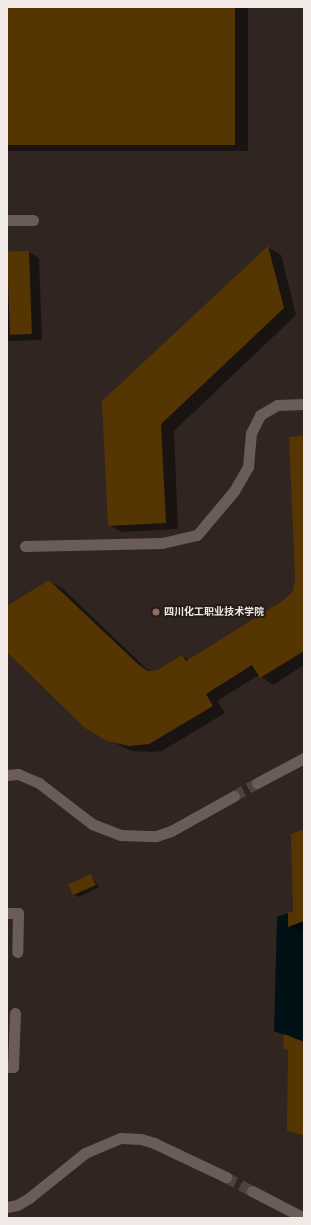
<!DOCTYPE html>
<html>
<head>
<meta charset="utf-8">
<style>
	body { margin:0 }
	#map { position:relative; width:311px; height:1225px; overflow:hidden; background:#302520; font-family:Ubuntu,"Noto Sans SC",sans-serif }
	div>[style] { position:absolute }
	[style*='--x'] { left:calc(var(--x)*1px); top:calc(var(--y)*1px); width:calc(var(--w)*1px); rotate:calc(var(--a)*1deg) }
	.water>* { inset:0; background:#001216 }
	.shadow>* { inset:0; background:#0007; transform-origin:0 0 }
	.building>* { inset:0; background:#553603; transform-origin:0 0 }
	.minor-tunnel>* { height:11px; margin-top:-5.5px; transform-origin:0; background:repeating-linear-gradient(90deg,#4d423e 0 11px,transparent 0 16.5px) }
	.service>* { height:11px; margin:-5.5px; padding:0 5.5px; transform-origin:5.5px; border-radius:5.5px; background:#6a5d57 }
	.minor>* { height:11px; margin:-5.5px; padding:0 5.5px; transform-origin:5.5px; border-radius:5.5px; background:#6a5d57 }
	.dots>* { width:11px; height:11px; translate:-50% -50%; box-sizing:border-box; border:2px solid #261c17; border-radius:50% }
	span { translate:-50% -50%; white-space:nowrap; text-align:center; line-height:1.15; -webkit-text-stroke:4px #261c17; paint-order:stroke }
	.poi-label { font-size:10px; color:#f0e9e5; font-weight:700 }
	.left { translate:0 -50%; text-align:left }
	.frame { position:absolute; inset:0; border:8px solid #f0e9e5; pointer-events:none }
</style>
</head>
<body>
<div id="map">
	<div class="water">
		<i style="clip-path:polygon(288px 913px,288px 927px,304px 921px,304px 1042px,274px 1031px,277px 917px)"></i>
	</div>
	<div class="shadow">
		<i style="left:7px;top:7px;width:241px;height:144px"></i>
		<i style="clip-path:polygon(269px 248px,281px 255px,296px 315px,174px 431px,178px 529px,122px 532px,109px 525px,103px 401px)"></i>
		<i style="clip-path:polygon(29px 252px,39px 258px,42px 340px,7px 341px,7px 253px)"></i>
		<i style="clip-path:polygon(304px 437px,304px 665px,273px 685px,259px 675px,217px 701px,225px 713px,162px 751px,153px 752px,132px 751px,96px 734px,7px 650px,7px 607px,49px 581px,62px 588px,148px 670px,158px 671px,182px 656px,189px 660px,285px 601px,294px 591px,296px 579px)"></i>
		<i style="clip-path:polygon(304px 830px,304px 930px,299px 932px,289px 926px,294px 912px)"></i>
		<i style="clip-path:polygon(91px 875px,99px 887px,79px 897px,75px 895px,70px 885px)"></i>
		<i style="clip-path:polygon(304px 1043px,304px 1137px,288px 1129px)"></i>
	</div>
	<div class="building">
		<i style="left:7px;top:7px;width:228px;height:138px"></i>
		<i style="clip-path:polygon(268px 246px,284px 308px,161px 424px,166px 523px,108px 526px,102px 401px)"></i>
		<i style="left:29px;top:251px;width:83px;height:22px;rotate:88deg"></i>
		<i style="clip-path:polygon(304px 436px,304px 651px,260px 678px,252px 665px,206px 694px,213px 706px,149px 744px,129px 746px,107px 741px,85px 728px,7px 652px,7px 606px,49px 580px,140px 666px,148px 671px,158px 670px,182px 655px,186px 661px,284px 600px,293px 591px,295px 579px,289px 437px)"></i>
		<i style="clip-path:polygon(304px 829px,304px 921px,288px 927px,288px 913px,293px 911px,291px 834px)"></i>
		<i style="left:91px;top:874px;width:12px;height:25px;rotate:66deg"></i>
		<i style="clip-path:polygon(284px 1034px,304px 1042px,304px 1136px,287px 1130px,288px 1050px,283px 1048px)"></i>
	</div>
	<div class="minor-tunnel">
		<i style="--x:234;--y:796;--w:26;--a:-29"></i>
		<i style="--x:226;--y:1177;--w:30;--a:28"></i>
	</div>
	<div class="service">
		<i style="--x:7;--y:913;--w:11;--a:0"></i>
		<i style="--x:18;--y:913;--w:39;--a:91"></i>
		<i style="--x:7;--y:1067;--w:6;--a:0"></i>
		<i style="--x:13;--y:1067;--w:54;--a:-87.9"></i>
	</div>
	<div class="minor">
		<i style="--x:7;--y:220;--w:26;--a:0"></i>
		<i style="--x:25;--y:546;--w:137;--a:-1.3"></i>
		<i style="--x:162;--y:543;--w:36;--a:-13"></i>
		<i style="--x:197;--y:535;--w:57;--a:-49.9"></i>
		<i style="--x:234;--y:491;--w:28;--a:-60"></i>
		<i style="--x:248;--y:467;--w:34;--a:-85"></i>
		<i style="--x:251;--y:433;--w:20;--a:-63"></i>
		<i style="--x:260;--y:415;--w:20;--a:-30"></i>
		<i style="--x:277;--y:405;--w:27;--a:-2"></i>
		<i style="--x:7;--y:775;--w:11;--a:-5"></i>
		<i style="--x:18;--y:774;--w:23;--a:23"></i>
		<i style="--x:39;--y:783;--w:67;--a:37.7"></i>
		<i style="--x:92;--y:824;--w:31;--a:21"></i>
		<i style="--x:121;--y:835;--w:35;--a:2"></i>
		<i style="--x:156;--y:836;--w:16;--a:-18"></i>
		<i style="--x:171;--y:831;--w:72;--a:-29.1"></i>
		<i style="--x:257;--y:783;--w:53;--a:-28"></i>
		<i style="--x:252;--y:1191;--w:59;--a:27.4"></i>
		<i style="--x:7;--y:1207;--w:10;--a:-11"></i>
		<i style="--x:17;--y:1205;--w:14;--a:-30"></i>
		<i style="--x:29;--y:1198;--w:72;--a:-38.8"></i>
		<i style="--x:85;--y:1153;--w:39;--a:-23"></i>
		<i style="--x:121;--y:1138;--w:20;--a:3"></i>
		<i style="--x:141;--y:1139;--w:14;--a:17"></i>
		<i style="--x:154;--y:1143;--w:80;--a:25.3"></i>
	</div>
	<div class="dots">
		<i style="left:156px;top:612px;background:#8d6e63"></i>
	</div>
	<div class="poi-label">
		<span class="left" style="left:164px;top:612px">四川化工职业技术学院</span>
	</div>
	<div class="frame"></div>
</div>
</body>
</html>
